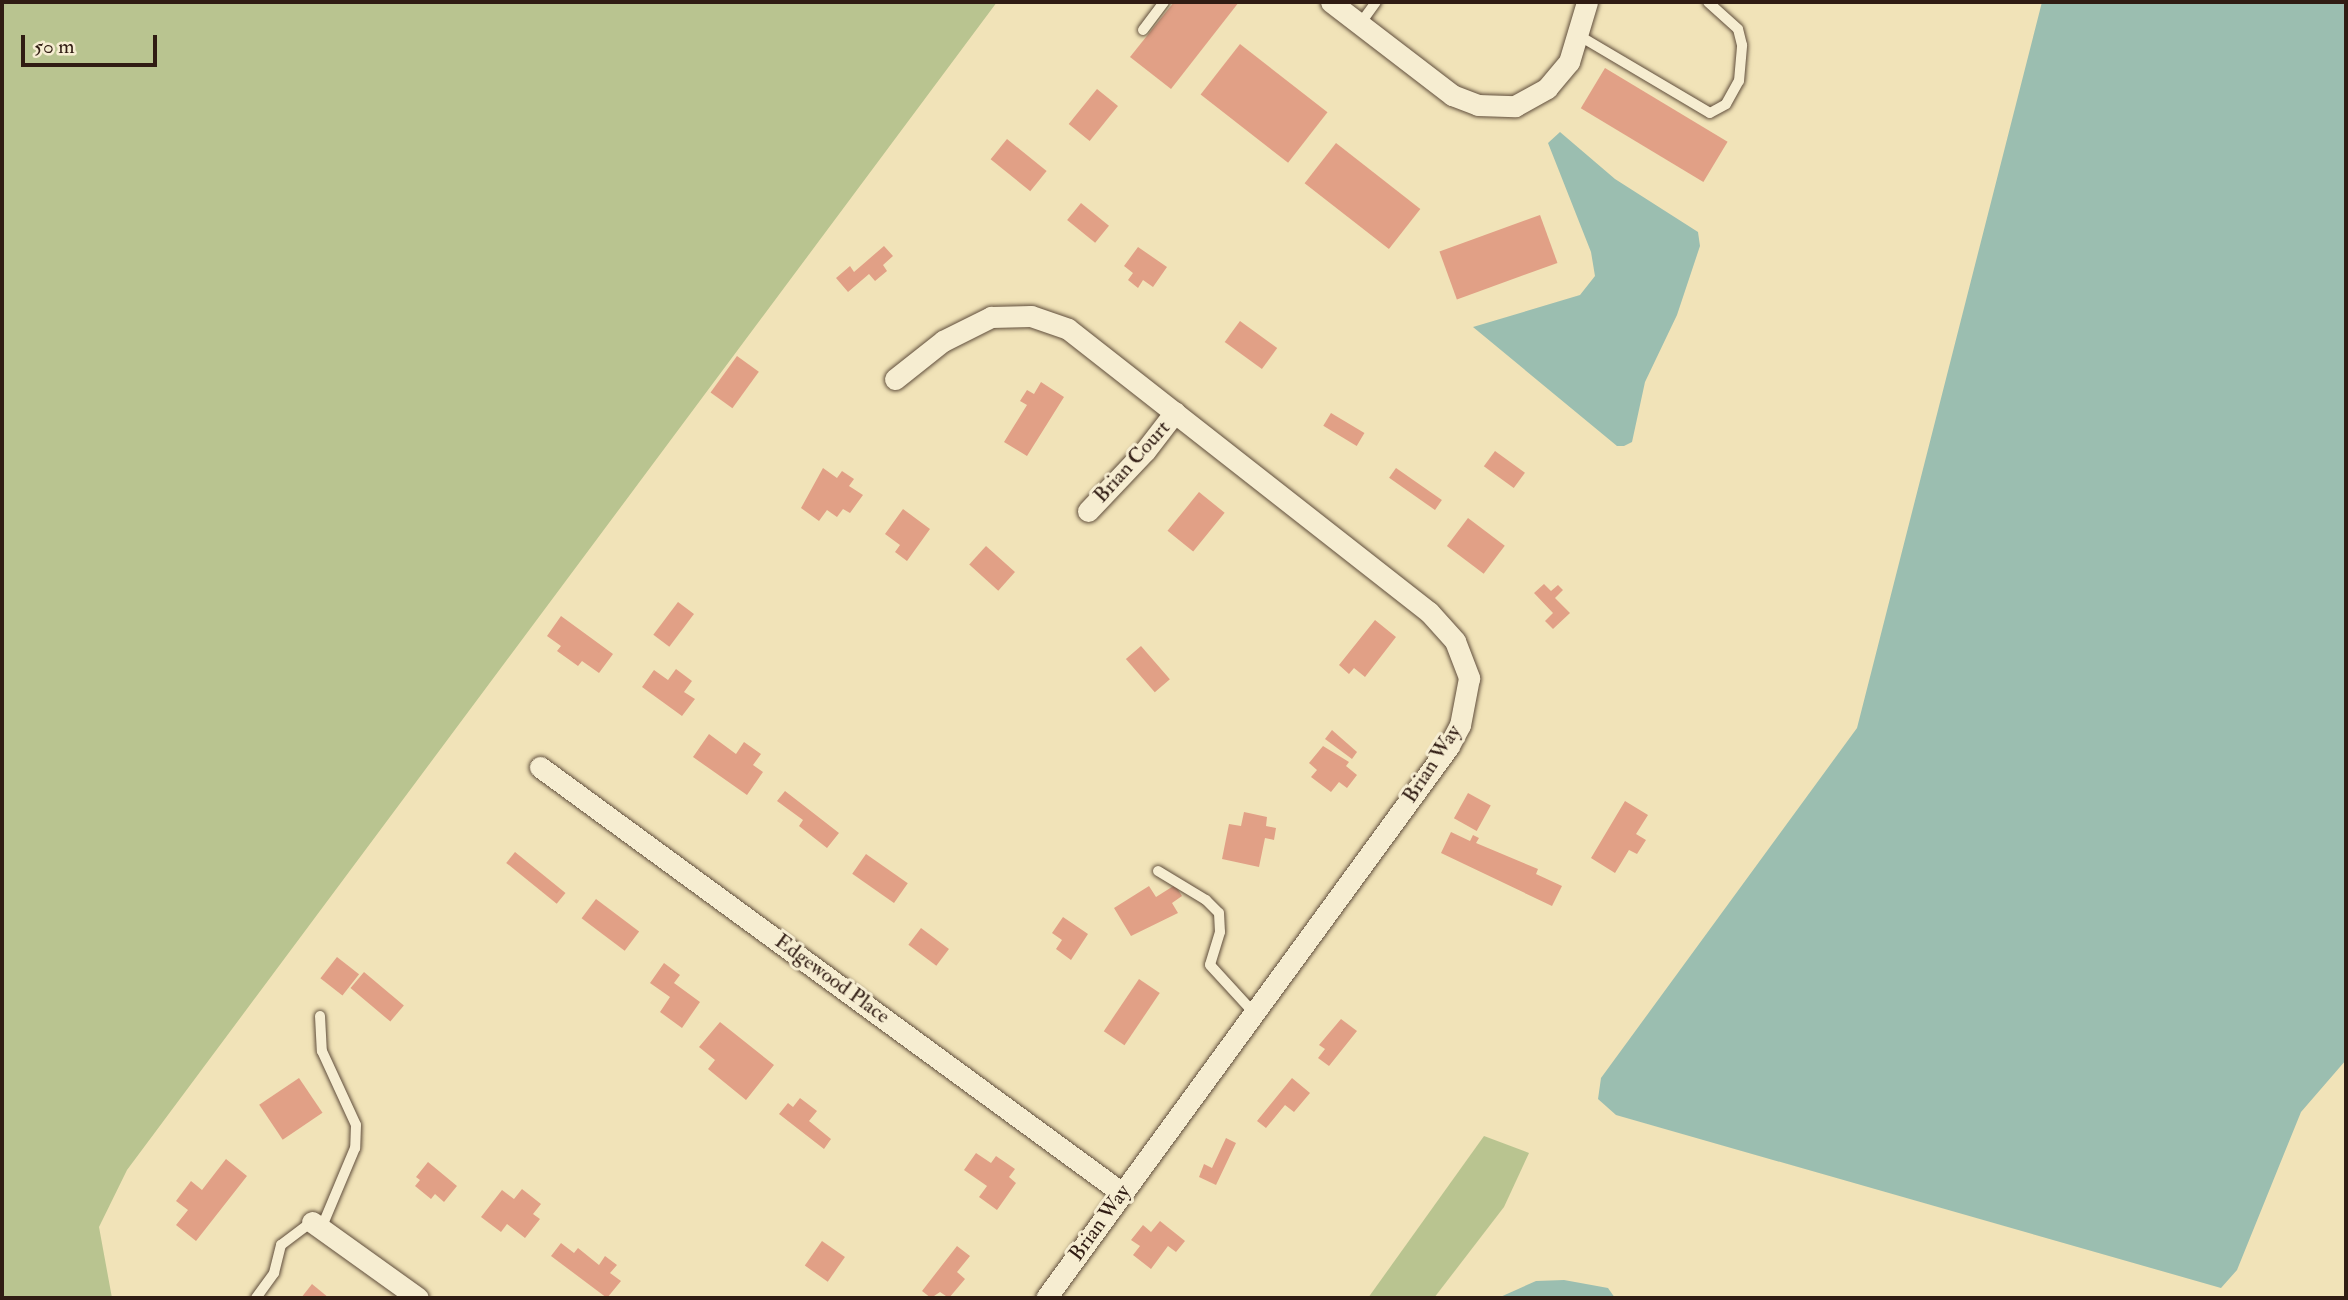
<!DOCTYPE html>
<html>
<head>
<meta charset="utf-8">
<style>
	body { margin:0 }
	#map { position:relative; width:2348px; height:1300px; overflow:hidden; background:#f1e3b8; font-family:"IM FELL Double Pica",serif }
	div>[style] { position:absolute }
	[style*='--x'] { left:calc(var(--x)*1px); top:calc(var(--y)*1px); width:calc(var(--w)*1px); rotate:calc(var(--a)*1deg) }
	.green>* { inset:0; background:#b9c490 }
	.water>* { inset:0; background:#9bbeb0 }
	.building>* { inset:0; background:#e1a086; transform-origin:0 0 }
	.roads { filter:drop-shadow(0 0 2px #604e3c) drop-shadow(0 0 2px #604e3c) }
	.service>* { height:10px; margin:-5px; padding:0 5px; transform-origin:5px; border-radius:5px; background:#f6edd1 }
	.minor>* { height:21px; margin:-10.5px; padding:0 10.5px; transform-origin:10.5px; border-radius:10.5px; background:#f6edd1 }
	span { translate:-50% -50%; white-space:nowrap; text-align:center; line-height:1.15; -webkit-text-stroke:6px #f6edd1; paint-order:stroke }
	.street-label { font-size:21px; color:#301c13 }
	.frame { position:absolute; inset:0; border:4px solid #301c13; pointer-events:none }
	.scale { position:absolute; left:21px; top:35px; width:136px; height:32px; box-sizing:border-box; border:4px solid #301c13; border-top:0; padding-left:9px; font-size:21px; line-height:24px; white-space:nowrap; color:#301c13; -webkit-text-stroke:5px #f6edd1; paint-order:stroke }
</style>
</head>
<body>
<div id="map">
	<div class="green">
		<i style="clip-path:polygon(2px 2px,997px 2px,127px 1170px,99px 1227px,112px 1298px,2px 1298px)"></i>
		<i style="clip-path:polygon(1484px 1136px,1529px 1153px,1504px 1207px,1434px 1298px,1368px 1298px)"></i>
	</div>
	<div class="water">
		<i style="clip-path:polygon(2042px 2px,2346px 2px,2346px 1060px,2301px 1112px,2237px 1270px,2221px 1288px,1616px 1115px,1598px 1099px,1601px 1078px,1857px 728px)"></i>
		<i style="clip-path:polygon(1560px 132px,1615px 179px,1698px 232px,1700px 246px,1677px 315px,1645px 382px,1632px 442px,1624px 446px,1617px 446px,1473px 327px,1580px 295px,1595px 276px,1591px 252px,1548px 143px)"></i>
		<i style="clip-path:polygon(1564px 1280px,1608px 1288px,1615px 1298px,1498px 1298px,1536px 1281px)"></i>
	</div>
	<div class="building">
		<i style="clip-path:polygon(1174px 2px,1239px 2px,1171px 89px,1130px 57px)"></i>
		<i style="left:1240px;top:44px;width:111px;height:64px;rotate:38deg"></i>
		<i style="left:1605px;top:68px;width:143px;height:47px;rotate:31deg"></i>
		<i style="left:1097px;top:89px;width:27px;height:45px;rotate:39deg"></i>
		<i style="left:1007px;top:139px;width:51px;height:26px;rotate:39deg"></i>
		<i style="left:1336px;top:143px;width:107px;height:51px;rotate:38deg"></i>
		<i style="left:1081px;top:203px;width:36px;height:22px;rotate:39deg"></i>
		<i style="left:1540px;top:215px;width:51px;height:107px;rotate:70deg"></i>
		<i style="clip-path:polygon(884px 246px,893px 256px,883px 265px,887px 271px,875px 281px,869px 274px,848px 292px,836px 278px,850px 266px,854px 272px)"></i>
		<i style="clip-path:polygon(1138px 247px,1167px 267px,1153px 287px,1143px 280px,1138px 288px,1128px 280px,1133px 273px,1124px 266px)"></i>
		<i style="left:1240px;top:321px;width:46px;height:26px;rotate:36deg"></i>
		<i style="left:737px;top:356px;width:27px;height:45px;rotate:36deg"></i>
		<i style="clip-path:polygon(1041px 382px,1064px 397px,1027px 456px,1004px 442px,1027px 405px,1020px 401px,1027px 390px,1034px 394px)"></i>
		<i style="left:1331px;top:413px;width:39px;height:15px;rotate:31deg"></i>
		<i style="left:1495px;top:451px;width:37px;height:19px;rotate:36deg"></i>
		<i style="clip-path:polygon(823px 468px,837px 478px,842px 471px,854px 479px,849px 486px,863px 495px,850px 513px,843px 509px,837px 517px,827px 510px,819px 521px,801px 508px)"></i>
		<i style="left:1396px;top:468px;width:56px;height:12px;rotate:35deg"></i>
		<i style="left:1199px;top:492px;width:33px;height:50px;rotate:39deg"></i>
		<i style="clip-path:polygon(903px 509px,930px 529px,907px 561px,895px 552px,900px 545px,885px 534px)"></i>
		<i style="left:1468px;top:518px;width:46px;height:35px;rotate:37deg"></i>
		<i style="left:986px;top:546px;width:39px;height:25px;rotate:42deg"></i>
		<i style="clip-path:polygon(1544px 584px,1551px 591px,1558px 585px,1563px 590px,1555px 598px,1570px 613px,1553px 629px,1545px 621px,1553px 613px,1534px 593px)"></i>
		<i style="left:678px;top:602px;width:20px;height:41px;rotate:37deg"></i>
		<i style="clip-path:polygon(561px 616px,613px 654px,599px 673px,582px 661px,578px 666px,557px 651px,561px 646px,547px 636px)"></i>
		<i style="clip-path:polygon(1375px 620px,1396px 637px,1365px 677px,1354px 668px,1349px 674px,1339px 665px)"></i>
		<i style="left:1141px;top:646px;width:44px;height:20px;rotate:49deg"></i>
		<i style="clip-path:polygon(676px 669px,692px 681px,684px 692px,695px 699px,682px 716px,642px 687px,654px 670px,668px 680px)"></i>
		<i style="clip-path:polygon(1332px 730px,1357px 752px,1352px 759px,1325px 739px)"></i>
		<i style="clip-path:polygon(709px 734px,736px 754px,744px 742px,761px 754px,753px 765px,763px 772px,747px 795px,693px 757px)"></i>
		<i style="clip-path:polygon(1323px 746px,1349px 762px,1346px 766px,1357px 775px,1347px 788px,1339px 782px,1331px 792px,1311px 777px,1317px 770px,1309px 763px)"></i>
		<i style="clip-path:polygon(785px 791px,839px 833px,827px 848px,799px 826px,803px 820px,777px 801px)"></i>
		<i style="left:1468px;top:793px;width:26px;height:29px;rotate:29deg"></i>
		<i style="clip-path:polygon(1625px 801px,1648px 815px,1636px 834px,1646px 840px,1637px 854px,1629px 850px,1615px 873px,1591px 858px)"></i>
		<i style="clip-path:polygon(1244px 812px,1267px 817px,1266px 826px,1276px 828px,1274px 840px,1265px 838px,1259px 867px,1222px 859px,1229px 824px,1241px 826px)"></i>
		<i style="clip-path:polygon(1451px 832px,1470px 841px,1473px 835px,1479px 838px,1476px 843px,1538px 869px,1536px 874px,1562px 886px,1552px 906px,1441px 853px)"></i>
		<i style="left:515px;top:852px;width:65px;height:14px;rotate:39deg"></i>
		<i style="left:866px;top:854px;width:51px;height:24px;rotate:35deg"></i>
		<i style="clip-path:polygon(1175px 885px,1182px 896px,1172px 903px,1178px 913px,1131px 936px,1114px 908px,1149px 886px,1156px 897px)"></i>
		<i style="left:596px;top:899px;width:54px;height:24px;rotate:37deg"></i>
		<i style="clip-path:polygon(1063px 917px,1088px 934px,1071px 960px,1056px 949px,1062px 940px,1052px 933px)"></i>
		<i style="left:921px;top:928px;width:35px;height:21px;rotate:37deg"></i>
		<i style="left:337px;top:957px;width:28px;height:27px;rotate:38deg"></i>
		<i style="clip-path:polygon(664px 963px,680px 975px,674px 983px,700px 1002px,682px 1028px,660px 1012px,670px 997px,650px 983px)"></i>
		<i style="left:364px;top:972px;width:52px;height:21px;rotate:40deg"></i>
		<i style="left:1139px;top:979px;width:25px;height:63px;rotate:34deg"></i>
		<i style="clip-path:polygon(1341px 1019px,1357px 1031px,1329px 1066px,1318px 1058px,1325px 1049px,1319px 1045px)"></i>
		<i style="clip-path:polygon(720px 1022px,774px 1065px,746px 1100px,708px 1069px,715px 1060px,699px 1047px)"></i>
		<i style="left:299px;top:1078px;width:42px;height:48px;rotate:56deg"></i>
		<i style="clip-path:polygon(1292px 1078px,1310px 1093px,1294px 1112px,1285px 1105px,1266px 1128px,1257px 1121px)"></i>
		<i style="clip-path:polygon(800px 1098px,817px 1111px,809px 1121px,831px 1139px,824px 1149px,779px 1114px,788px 1103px,793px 1107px)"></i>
		<i style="clip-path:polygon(1226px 1138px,1236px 1143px,1216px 1185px,1199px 1177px,1204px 1164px,1212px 1168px)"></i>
		<i style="clip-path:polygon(976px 1153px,991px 1163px,996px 1156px,1015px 1169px,1009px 1177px,1016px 1183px,997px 1210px,979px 1197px,987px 1186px,964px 1170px)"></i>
		<i style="clip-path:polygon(226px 1159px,247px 1176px,196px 1241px,176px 1225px,188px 1210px,176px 1201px,191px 1181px,202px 1190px)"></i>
		<i style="clip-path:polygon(428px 1162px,457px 1186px,444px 1202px,435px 1194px,431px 1199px,415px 1186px,420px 1180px,416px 1177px)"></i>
		<i style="clip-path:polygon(522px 1189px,541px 1204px,533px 1214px,540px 1219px,525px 1238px,507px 1224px,501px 1232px,481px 1217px,502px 1190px,514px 1199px)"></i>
		<i style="clip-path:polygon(1160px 1221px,1185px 1241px,1176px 1252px,1168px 1246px,1151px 1269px,1133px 1255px,1140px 1246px,1131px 1240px,1143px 1225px,1151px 1232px)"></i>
		<i style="left:822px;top:1241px;width:28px;height:30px;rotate:35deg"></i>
		<i style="clip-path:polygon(561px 1243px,574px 1253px,578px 1248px,599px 1265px,605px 1256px,617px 1265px,610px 1273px,621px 1281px,607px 1298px,551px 1256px)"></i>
		<i style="clip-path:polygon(957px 1246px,970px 1256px,957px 1272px,965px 1279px,949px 1298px,940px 1292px,931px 1298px,922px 1291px)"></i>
		<i style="clip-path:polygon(312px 1284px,329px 1298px,301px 1298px)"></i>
	</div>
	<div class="roads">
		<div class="service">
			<i style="--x:1360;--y:24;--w:27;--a:-54"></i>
			<i style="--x:1143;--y:30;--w:35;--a:-53"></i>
			<i style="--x:1578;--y:35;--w:153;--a:30.6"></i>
			<i style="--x:1710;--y:113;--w:18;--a:-29"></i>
			<i style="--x:1726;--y:104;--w:26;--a:-61"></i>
			<i style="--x:1739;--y:81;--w:36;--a:-85"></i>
			<i style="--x:1742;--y:45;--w:16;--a:-104"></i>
			<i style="--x:1738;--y:29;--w:40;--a:-138"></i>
			<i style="--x:1158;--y:871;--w:56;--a:31.1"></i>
			<i style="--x:1206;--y:900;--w:18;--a:45"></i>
			<i style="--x:1219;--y:913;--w:19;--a:87"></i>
			<i style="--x:1220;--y:932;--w:34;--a:107"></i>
			<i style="--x:1210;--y:965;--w:65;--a:47.5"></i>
			<i style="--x:320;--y:1016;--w:35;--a:87"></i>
			<i style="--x:322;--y:1051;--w:81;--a:65.3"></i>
			<i style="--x:356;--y:1125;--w:23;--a:92"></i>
			<i style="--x:355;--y:1148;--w:88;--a:112.8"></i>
			<i style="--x:256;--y:1298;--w:31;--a:-54"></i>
			<i style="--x:274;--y:1273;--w:29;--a:-76"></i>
			<i style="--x:281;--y:1245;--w:39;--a:-37"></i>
		</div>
		<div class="minor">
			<i style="--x:1331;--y:2;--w:153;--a:37.5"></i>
			<i style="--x:1452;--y:95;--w:28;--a:21"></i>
			<i style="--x:1478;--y:105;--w:37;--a:2"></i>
			<i style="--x:1515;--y:106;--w:37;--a:-29"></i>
			<i style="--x:1547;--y:88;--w:34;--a:-50"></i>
			<i style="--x:1569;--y:62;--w:63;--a:-73.3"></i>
			<i style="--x:895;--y:379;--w:61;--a:-38.4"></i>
			<i style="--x:943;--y:341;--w:54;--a:-26.6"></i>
			<i style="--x:991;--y:317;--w:40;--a:-1.4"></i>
			<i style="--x:1031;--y:316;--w:39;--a:19"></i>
			<i style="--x:1068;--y:329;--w:459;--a:38.1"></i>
			<i style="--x:1429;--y:612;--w:39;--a:48"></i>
			<i style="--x:1455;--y:641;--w:40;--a:69"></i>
			<i style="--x:1469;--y:678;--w:48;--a:100.8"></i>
			<i style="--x:1460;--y:725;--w:24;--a:118"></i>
			<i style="--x:1449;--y:746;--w:683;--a:126.13"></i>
			<i style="--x:1088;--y:511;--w:83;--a:-46.5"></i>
			<i style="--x:1145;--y:451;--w:49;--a:-52.4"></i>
			<i style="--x:540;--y:767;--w:721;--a:36.2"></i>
			<i style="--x:312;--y:1222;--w:130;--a:35.6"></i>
		</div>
	</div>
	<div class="street-label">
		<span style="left:1132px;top:462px;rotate:-48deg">Brian Court</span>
		<span style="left:1432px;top:764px;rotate:-57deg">Brian Way</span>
		<span style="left:832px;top:979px;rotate:36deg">Edgewood Place</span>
		<span style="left:1100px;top:1223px;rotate:-54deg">Brian Way</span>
	</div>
	<div class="frame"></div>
	<div class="scale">50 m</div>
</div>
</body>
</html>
